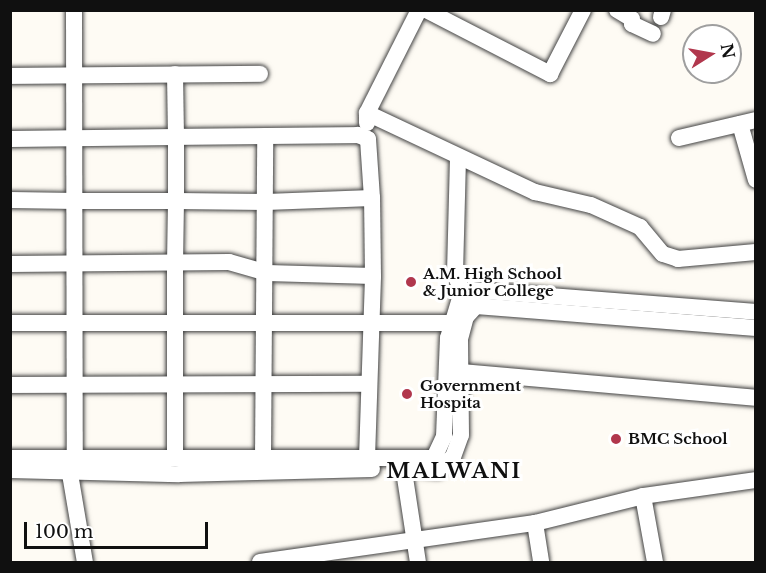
<!DOCTYPE html>
<html>
<head>
<meta charset="utf-8">
<style>
	body { margin:0 }
	#map { position:relative; width:766px; height:573px; overflow:hidden; background:#fefbf4; font-family:"Libre Baskerville",serif }
	div>[style] { position:absolute }
	[style*='--x'] { left:calc(var(--x)*1px); top:calc(var(--y)*1px); width:calc(var(--w)*1px); rotate:calc(var(--a)*1deg) }
	.roads { filter:drop-shadow(0 0 2px #434343) drop-shadow(0 0 2px #434343) }
	.minor>* { height:16px; margin:-8px; padding:0 8px; transform-origin:8px; border-radius:8px; background:#fff }
	.dots>* { width:16px; height:16px; translate:-50% -50%; box-sizing:border-box; border:3px solid #fff; border-radius:50% }
	span { translate:-50% -50%; white-space:nowrap; text-align:center; line-height:1.15; -webkit-text-stroke:6px #fff; paint-order:stroke }
	.poi-label { font-size:15px; color:#101010; font-weight:700 }
	.left { translate:0 -50%; text-align:left }
	.district-label { font-size:21px; color:#101010; font-weight:700; letter-spacing:1.5px }
	.frame { position:absolute; inset:0; border:12px solid #101010; pointer-events:none }
	.north { position:absolute; left:682px; top:24px; width:60px; height:60px; box-sizing:border-box; background:#fff; border:2px solid #9f9f9f; border-radius:50%; rotate:79deg; font-size:16px; font-weight:700; line-height:24px; text-align:center; color:#101010 }
	.north::after { content:''; display:block; margin:auto; width:21px; height:27px; background:#b1374d; clip-path:polygon(50% 0,100% 100%,50% 72%,0 100%) }
	.scale { position:absolute; left:24px; top:522px; width:184px; height:27px; box-sizing:border-box; border:3px solid #101010; border-top:0; padding-left:8px; font-size:18px; line-height:21px; white-space:nowrap; color:#101010; -webkit-text-stroke:4px #fff; paint-order:stroke }
</style>
</head>
<body>
<div id="map">
	<div class="roads">
		<div class="minor">
			<i style="--x:74;--y:10;--w:448;--a:89.9"></i>
			<i style="--x:426;--y:10;--w:140;--a:27.3"></i>
			<i style="--x:550;--y:74;--w:72;--a:-62.7"></i>
			<i style="--x:617;--y:10;--w:17;--a:31"></i>
			<i style="--x:632;--y:19;--w:5;--a:90"></i>
			<i style="--x:632;--y:24;--w:23;--a:25"></i>
			<i style="--x:661;--y:17;--w:7;--a:-74"></i>
			<i style="--x:10;--y:76;--w:250;--a:-0.5"></i>
			<i style="--x:367;--y:113;--w:186;--a:25.2"></i>
			<i style="--x:535;--y:192;--w:57;--a:13.1"></i>
			<i style="--x:591;--y:205;--w:54;--a:24.2"></i>
			<i style="--x:640;--y:227;--w:35;--a:50"></i>
			<i style="--x:663;--y:254;--w:16;--a:18"></i>
			<i style="--x:678;--y:259;--w:78;--a:-5.1"></i>
			<i style="--x:367;--y:123;--w:10;--a:-90"></i>
			<i style="--x:367;--y:113;--w:115;--a:-63.2"></i>
			<i style="--x:740;--y:124;--w:58;--a:74.1"></i>
			<i style="--x:679;--y:138;--w:79;--a:-13.2"></i>
			<i style="--x:10;--y:139;--w:166;--a:-0.7"></i>
			<i style="--x:176;--y:137;--w:63;--a:-90.9"></i>
			<i style="--x:458;--y:158;--w:117;--a:91.5"></i>
			<i style="--x:455;--y:275;--w:31;--a:65"></i>
			<i style="--x:10;--y:200;--w:66;--a:0.9"></i>
			<i style="--x:76;--y:201;--w:100;--a:0"></i>
			<i style="--x:176;--y:201;--w:90;--a:0.6"></i>
			<i style="--x:266;--y:202;--w:106;--a:-2.2"></i>
			<i style="--x:372;--y:198;--w:59;--a:-93.9"></i>
			<i style="--x:368;--y:139;--w:11;--a:-158"></i>
			<i style="--x:358;--y:135;--w:182;--a:179.4"></i>
			<i style="--x:176;--y:137;--w:64;--a:90"></i>
			<i style="--x:176;--y:201;--w:61;--a:90.9"></i>
			<i style="--x:175;--y:262;--w:196;--a:90"></i>
			<i style="--x:10;--y:264;--w:219;--a:-0.5"></i>
			<i style="--x:229;--y:262;--w:40;--a:16"></i>
			<i style="--x:267;--y:273;--w:106;--a:1.6"></i>
			<i style="--x:373;--y:276;--w:78;--a:-90.7"></i>
			<i style="--x:10;--y:323;--w:443;--a:0"></i>
			<i style="--x:449;--y:371;--w:308;--a:5"></i>
			<i style="--x:10;--y:385;--w:358;--a:-0.2"></i>
			<i style="--x:10;--y:458;--w:424;--a:0"></i>
			<i style="--x:434;--y:458;--w:23;--a:-65"></i>
			<i style="--x:444;--y:437;--w:99;--a:-87.7"></i>
			<i style="--x:448;--y:338;--w:45;--a:-73.2"></i>
			<i style="--x:461;--y:295;--w:12;--a:-24"></i>
			<i style="--x:472;--y:290;--w:285;--a:4.4"></i>
			<i style="--x:263;--y:458;--w:322;--a:-89.6"></i>
			<i style="--x:367;--y:458;--w:182;--a:-88.1"></i>
			<i style="--x:402;--y:458;--w:105;--a:81.3"></i>
			<i style="--x:68;--y:462;--w:101;--a:80.4"></i>
			<i style="--x:413;--y:468;--w:25;--a:5"></i>
			<i style="--x:438;--y:470;--w:20;--a:-41"></i>
			<i style="--x:453;--y:457;--w:23;--a:-70"></i>
			<i style="--x:461;--y:435;--w:96;--a:-90.6"></i>
			<i style="--x:460;--y:339;--w:23;--a:-75"></i>
			<i style="--x:466;--y:317;--w:15;--a:-48"></i>
			<i style="--x:476;--y:306;--w:281;--a:4.5"></i>
			<i style="--x:10;--y:470;--w:169;--a:1.4"></i>
			<i style="--x:179;--y:474;--w:193;--a:-1.5"></i>
			<i style="--x:643;--y:496;--w:67;--a:79.7"></i>
			<i style="--x:535;--y:523;--w:39;--a:81"></i>
			<i style="--x:260;--y:562;--w:278;--a:-8.1"></i>
			<i style="--x:535;--y:523;--w:111;--a:-14"></i>
			<i style="--x:643;--y:496;--w:114;--a:-8.1"></i>
		</div>
	</div>
	<div class="dots">
		<i style="left:411px;top:282px;background:#b1374d"></i>
		<i style="left:407px;top:394px;background:#b1374d"></i>
		<i style="left:616px;top:439px;background:#b1374d"></i>
	</div>
	<div class="poi-label">
		<span class="left" style="left:423px;top:282px">A.M. High School<br>&amp; Junior College</span>
		<span class="left" style="left:420px;top:394px">Government<br>Hospita</span>
		<span class="left" style="left:628px;top:439px">BMC School</span>
	</div>
	<div class="district-label">
		<span style="left:454px;top:471px">MALWANI</span>
	</div>
	<div class="frame"></div>
	<div class="north">N</div>
	<div class="scale">100 m</div>
</div>
</body>
</html>
